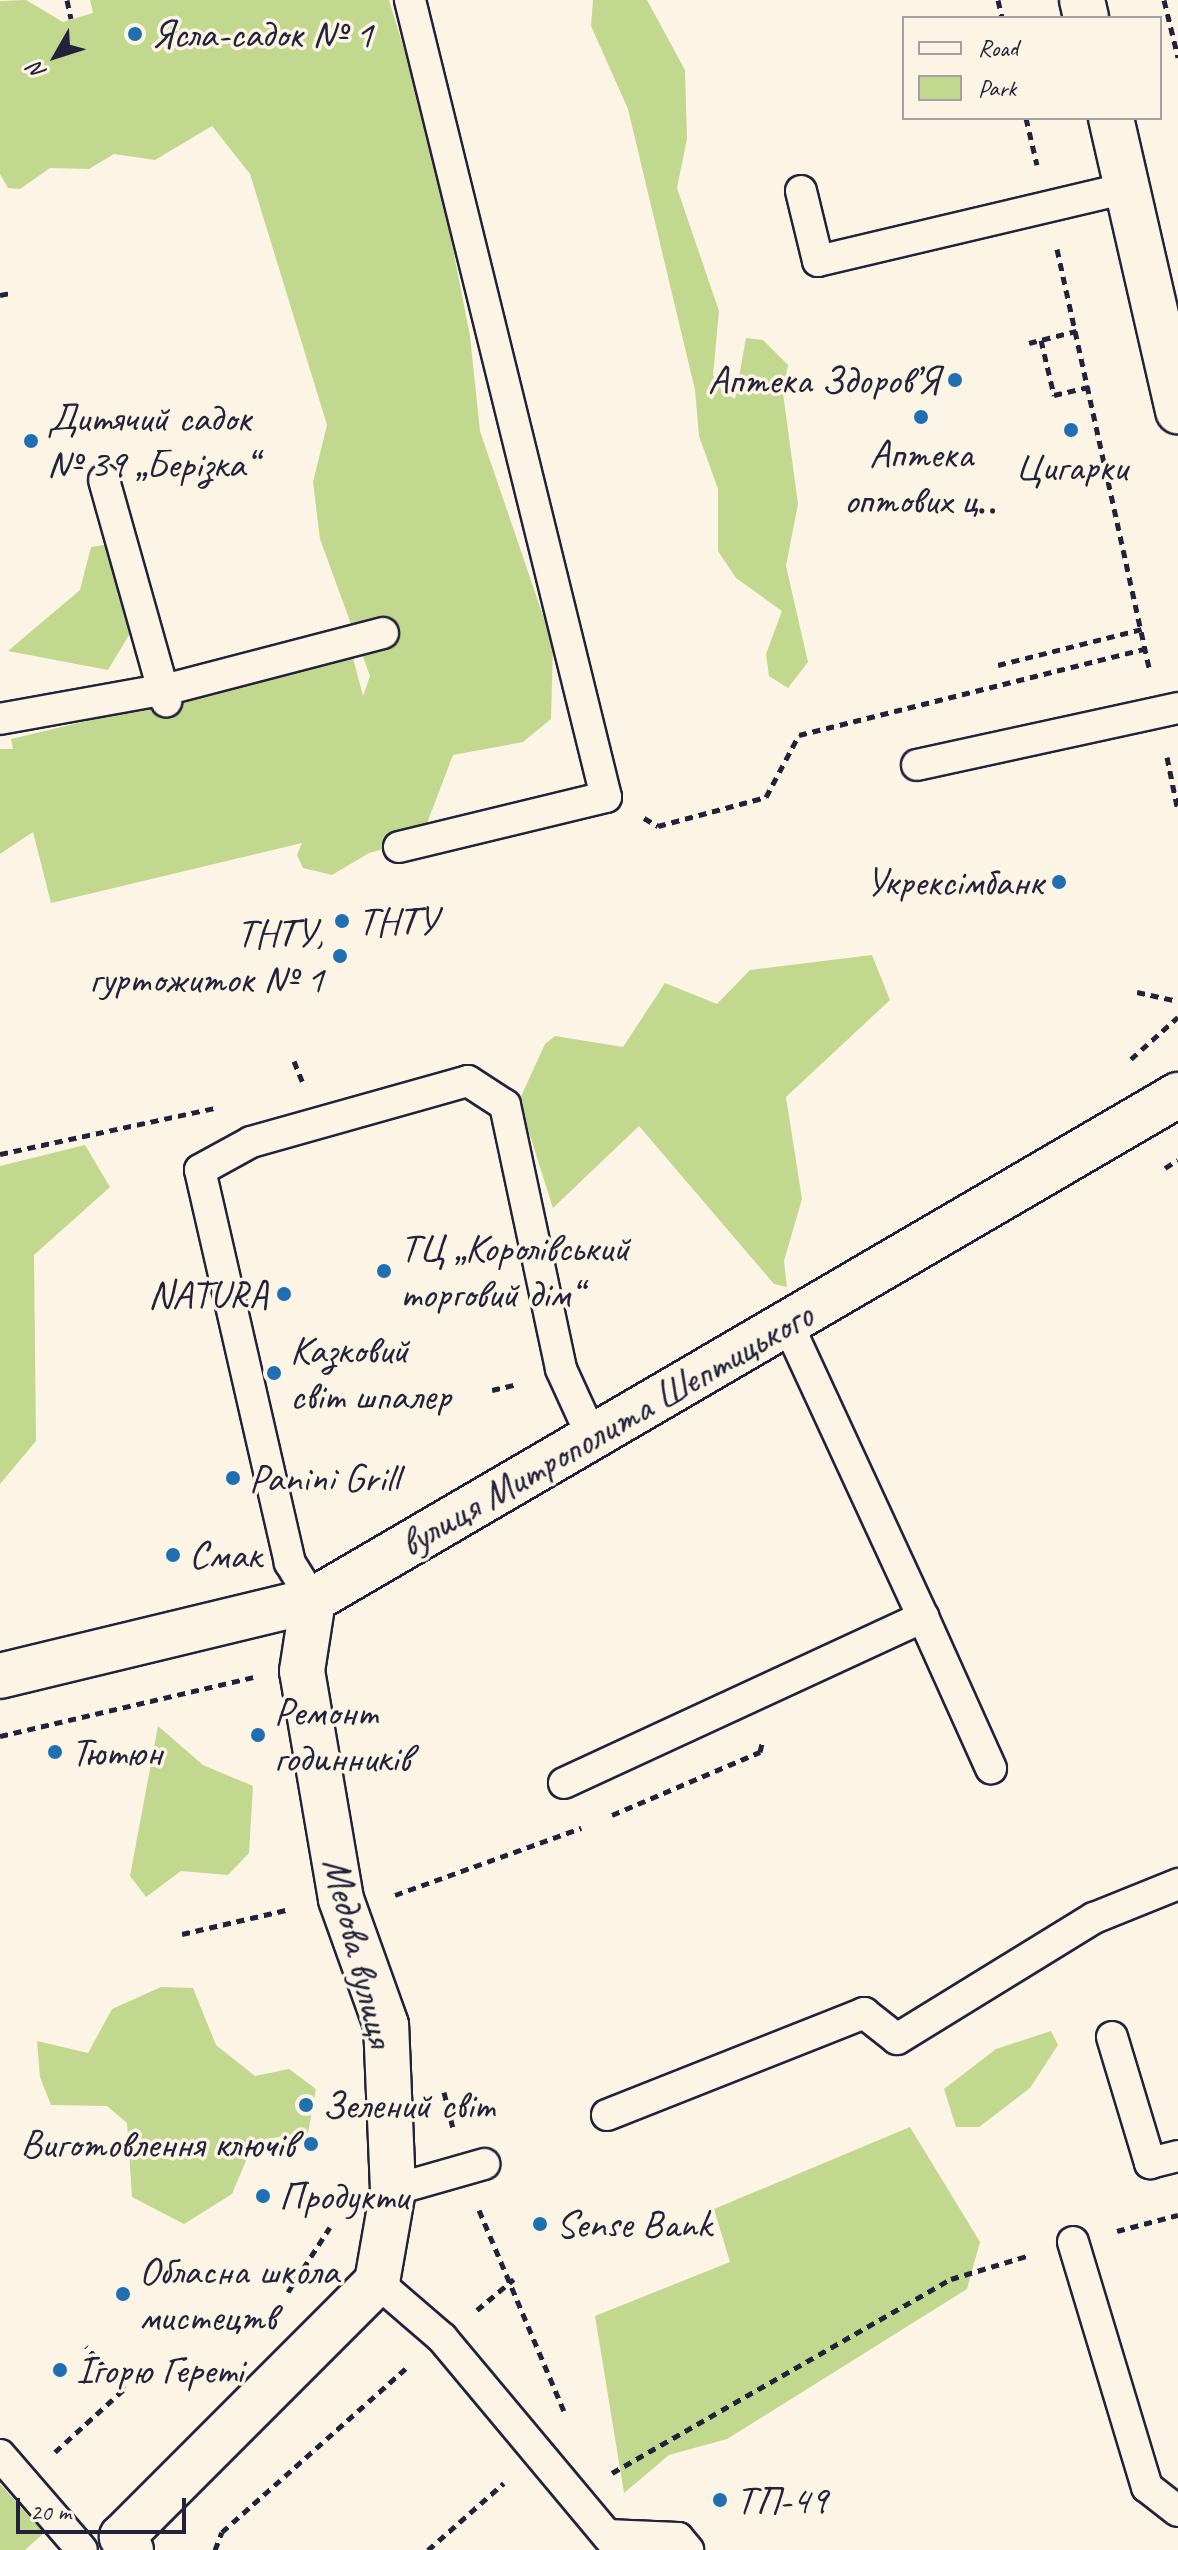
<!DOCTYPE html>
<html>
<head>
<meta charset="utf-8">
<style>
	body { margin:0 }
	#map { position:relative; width:1178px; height:2550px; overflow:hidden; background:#fcf5e5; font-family:Caveat,sans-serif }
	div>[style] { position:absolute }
	.green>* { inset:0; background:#c2d88e }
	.path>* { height:5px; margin-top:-2.5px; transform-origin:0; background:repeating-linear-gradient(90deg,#22223b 0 8px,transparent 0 14px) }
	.roads { filter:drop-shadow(2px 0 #22223b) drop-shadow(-2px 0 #22223b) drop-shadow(0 2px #22223b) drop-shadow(0 -2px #22223b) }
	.lane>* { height:30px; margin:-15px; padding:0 15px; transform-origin:15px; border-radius:15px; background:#fcf5e5 }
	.street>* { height:44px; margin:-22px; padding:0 22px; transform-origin:22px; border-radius:22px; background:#fcf5e5 }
	.secondary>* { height:44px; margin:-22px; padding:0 22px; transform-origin:22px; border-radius:22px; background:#fcf5e5 }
	.dots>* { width:22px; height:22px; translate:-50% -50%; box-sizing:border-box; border:4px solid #fcf5e5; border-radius:50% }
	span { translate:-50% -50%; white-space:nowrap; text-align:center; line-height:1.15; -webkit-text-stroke:7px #fcf5e5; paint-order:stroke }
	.poi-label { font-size:40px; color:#22223b }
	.left { translate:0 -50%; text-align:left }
	.right { translate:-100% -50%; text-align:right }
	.street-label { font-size:40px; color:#22223b }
	.legend { position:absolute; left:902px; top:16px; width:260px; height:104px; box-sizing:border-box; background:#fcf5e5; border:2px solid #a5a1a1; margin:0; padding:10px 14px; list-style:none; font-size:24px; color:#22223b }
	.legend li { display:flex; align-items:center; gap:16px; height:40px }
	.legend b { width:40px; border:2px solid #a5a1a1 }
	.north { position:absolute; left:16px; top:16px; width:80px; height:80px; -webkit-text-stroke:6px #fcf5e5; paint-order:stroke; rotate:231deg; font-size:22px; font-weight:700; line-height:32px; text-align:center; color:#22223b }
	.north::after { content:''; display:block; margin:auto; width:28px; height:36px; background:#22223b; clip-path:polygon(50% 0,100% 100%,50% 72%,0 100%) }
	.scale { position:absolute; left:16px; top:2498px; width:170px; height:36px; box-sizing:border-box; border:4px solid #22223b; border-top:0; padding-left:10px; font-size:24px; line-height:28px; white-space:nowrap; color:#22223b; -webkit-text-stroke:6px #fcf5e5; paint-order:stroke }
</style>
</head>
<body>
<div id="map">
	<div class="green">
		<i style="clip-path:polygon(26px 0,63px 22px,93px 13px,90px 0,389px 0,431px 137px,470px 336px,480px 431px,553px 645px,551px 719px,523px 742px,453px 755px,421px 839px,369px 853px,332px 875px,303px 868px,297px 855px,302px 843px,51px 903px,33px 832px,0 854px,0 749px,13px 749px,11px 739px,353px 658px,363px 696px,370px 676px,320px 539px,313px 482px,327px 425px,250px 174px,212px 126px,155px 160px,114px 154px,89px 169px,50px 168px,20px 189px,8px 188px,0 174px,0 1px)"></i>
		<i style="clip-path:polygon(593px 0,647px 0,685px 70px,687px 139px,677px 188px,719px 311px,713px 375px,722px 391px,735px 399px,746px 338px,763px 340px,788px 365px,783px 393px,798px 504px,786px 566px,808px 662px,788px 688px,769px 676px,766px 654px,782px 611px,736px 578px,718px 551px,718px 489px,699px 436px,695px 390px,628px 109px,591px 26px)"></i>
		<i style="clip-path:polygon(104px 545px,139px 582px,147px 605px,108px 670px,8px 651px,80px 590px,91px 547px)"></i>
		<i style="clip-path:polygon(872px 955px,890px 1000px,786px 1097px,802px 1199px,784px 1261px,787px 1287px,774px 1284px,639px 1126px,553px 1208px,519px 1101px,545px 1044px,555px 1036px,623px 1047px,665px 983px,717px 1004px,750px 970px)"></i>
		<i style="clip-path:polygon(85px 1145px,110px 1187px,34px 1255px,36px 1441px,0 1484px,0 1166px)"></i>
		<i style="clip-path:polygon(158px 1726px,203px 1765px,253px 1786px,249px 1853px,228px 1875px,181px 1871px,146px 1897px,130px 1876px)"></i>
		<i style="clip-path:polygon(161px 1987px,193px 1988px,216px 2045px,255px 2076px,289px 2069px,316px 2089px,308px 2133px,266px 2139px,248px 2156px,232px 2194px,184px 2224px,132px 2197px,127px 2123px,107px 2106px,51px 2105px,40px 2077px,37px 2041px,88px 2053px,112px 2009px)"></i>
		<i style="clip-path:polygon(1051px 2031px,1058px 2045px,1030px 2088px,979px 2127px,956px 2127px,944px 2089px,996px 2049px)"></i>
		<i style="clip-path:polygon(910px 2127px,980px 2242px,967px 2289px,727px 2439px,669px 2455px,624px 2493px,595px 2316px,730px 2262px,714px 2209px)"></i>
		<i style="clip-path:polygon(0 2484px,44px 2533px,25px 2550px,0 2550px)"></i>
	</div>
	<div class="path">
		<i style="left:67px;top:0;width:19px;rotate:78deg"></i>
		<i style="left:998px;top:0;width:18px;rotate:77deg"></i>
		<i style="left:1164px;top:0;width:59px;rotate:76.2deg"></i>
		<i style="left:1026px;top:118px;width:48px;rotate:76.8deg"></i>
		<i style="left:1057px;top:249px;width:430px;rotate:77.6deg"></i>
		<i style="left:0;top:295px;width:10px;rotate:-11deg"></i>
		<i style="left:1041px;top:340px;width:57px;rotate:76.7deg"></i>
		<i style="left:1054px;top:395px;width:36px;rotate:-13deg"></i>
		<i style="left:1029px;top:343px;width:49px;rotate:-14.3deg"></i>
		<i style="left:998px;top:665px;width:148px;rotate:-14deg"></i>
		<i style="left:1167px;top:757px;width:55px;rotate:78.5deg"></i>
		<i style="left:644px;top:818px;width:16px;rotate:30deg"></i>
		<i style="left:658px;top:826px;width:112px;rotate:-15deg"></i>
		<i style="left:766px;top:797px;width:70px;rotate:-62deg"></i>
		<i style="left:799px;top:735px;width:357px;rotate:-14deg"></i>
		<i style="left:1137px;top:992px;width:42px;rotate:12.4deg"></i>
		<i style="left:1131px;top:1059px;width:63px;rotate:-41.8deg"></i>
		<i style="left:294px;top:1061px;width:22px;rotate:68deg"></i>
		<i style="left:0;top:1154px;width:219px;rotate:-12.1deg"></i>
		<i style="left:1165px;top:1168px;width:15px;rotate:-32deg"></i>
		<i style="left:492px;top:1390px;width:27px;rotate:-13deg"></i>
		<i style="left:0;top:1736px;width:260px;rotate:-13.1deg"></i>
		<i style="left:612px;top:1815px;width:161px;rotate:-23.1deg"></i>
		<i style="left:760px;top:1752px;width:9px;rotate:-77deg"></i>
		<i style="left:395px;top:1895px;width:198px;rotate:-19.8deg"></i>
		<i style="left:182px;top:1934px;width:111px;rotate:-13deg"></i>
		<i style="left:444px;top:2092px;width:38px;rotate:76deg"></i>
		<i style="left:479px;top:2210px;width:218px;rotate:67.1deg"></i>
		<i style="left:1117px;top:2231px;width:63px;rotate:-14.7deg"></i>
		<i style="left:288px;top:2292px;width:77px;rotate:-57.1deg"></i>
		<i style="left:477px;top:2310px;width:48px;rotate:-40deg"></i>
		<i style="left:55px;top:2452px;width:93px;rotate:-42.4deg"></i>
		<i style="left:124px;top:2389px;width:57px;rotate:-131.5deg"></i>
		<i style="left:612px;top:2473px;width:391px;rotate:-29.8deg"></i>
		<i style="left:951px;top:2279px;width:83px;rotate:-16.9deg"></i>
		<i style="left:215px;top:2550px;width:19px;rotate:-69deg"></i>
		<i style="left:222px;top:2532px;width:248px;rotate:-41.7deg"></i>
		<i style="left:428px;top:2550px;width:101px;rotate:-41.4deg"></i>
	</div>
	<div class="roads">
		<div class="lane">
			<i style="left:801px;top:191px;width:72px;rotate:76.3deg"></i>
			<i style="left:818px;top:261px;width:318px;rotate:-13.3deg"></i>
			<i style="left:104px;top:480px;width:230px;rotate:74.3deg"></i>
			<i style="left:0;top:719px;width:175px;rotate:-10.2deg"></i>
			<i style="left:172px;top:688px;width:218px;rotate:-14.6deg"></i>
			<i style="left:917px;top:765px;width:267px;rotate:-12.3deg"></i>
			<i style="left:399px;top:847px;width:213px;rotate:-13.6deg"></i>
			<i style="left:606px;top:797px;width:821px;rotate:-103.82deg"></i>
			<i style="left:313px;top:1600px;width:44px;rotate:-121.9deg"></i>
			<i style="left:290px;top:1563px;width:403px;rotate:-102.9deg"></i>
			<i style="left:200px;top:1170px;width:58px;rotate:-28.8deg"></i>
			<i style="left:251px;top:1142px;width:225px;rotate:-15.7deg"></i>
			<i style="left:468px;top:1081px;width:44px;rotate:33deg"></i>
			<i style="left:505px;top:1105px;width:270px;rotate:78deg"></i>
			<i style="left:561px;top:1369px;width:75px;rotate:65.5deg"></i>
			<i style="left:923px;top:1617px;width:166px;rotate:65.8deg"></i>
			<i style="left:564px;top:1783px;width:396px;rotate:-24.8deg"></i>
			<i style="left:923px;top:1617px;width:324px;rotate:-114.8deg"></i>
			<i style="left:1112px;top:2037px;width:132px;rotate:73.2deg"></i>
			<i style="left:1150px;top:2163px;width:29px;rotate:-14deg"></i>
			<i style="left:607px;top:2115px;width:277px;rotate:-21.6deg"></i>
			<i style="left:864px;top:2013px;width:42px;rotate:38.2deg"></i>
			<i style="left:897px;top:2039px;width:231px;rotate:-31.6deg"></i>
			<i style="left:1094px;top:1918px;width:91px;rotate:-22deg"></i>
			<i style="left:393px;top:2190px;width:95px;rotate:-15.9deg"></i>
			<i style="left:1073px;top:2242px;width:256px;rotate:73.2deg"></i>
			<i style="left:1147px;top:2487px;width:39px;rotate:38deg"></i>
			<i style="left:377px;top:2282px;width:86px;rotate:40.7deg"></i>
			<i style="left:442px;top:2338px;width:276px;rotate:50.1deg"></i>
			<i style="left:0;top:2455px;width:125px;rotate:49.2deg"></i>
			<i style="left:607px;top:2535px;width:71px;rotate:2.4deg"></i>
			<i style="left:678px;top:2538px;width:16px;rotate:50deg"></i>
		</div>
		<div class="street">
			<i style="left:0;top:1676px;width:322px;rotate:-13.6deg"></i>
			<i style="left:313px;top:1600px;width:1002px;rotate:-30.28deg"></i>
			<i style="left:131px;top:2550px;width:16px;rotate:-125deg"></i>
			<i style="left:122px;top:2537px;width:361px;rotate:-45deg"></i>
			<i style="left:377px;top:2282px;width:93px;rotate:-80.1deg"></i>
			<i style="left:393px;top:2190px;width:165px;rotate:-92.4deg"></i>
			<i style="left:386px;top:2025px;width:134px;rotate:-109.7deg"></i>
			<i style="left:341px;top:1899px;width:231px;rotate:-99.7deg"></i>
			<i style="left:302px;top:1671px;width:72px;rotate:-81.2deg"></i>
		</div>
		<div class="secondary">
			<i style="left:1082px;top:0;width:18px;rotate:77deg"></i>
			<i style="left:1111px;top:118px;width:301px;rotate:77.1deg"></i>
		</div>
	</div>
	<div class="dots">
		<i style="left:135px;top:34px;background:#1f6fb2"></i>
		<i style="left:955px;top:380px;background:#1f6fb2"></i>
		<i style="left:921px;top:417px;background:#1f6fb2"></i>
		<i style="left:1071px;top:430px;background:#1f6fb2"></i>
		<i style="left:31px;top:441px;background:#1f6fb2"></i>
		<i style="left:1059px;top:882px;background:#1f6fb2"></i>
		<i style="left:342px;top:921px;background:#1f6fb2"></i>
		<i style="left:340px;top:956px;background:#1f6fb2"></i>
		<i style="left:384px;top:1271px;background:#1f6fb2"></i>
		<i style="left:284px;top:1294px;background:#1f6fb2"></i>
		<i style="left:274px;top:1373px;background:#1f6fb2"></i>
		<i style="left:233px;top:1478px;background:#1f6fb2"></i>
		<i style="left:173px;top:1555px;background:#1f6fb2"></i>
		<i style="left:258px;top:1735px;background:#1f6fb2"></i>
		<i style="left:55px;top:1752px;background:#1f6fb2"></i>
		<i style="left:306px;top:2105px;background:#1f6fb2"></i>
		<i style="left:311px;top:2144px;background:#1f6fb2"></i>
		<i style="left:263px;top:2196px;background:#1f6fb2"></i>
		<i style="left:540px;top:2224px;background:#1f6fb2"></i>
		<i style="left:123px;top:2294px;background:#1f6fb2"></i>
		<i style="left:60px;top:2370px;background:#1f6fb2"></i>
		<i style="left:720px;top:2500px;background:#1f6fb2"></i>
	</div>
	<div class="poi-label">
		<span class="left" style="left:151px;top:34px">Ясла-садок № 1</span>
		<span class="right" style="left:939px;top:380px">Аптека Здоров’Я</span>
		<span class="left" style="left:47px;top:441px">Дитячий садок<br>№ 39 „Берізка“</span>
		<span style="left:921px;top:477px">Аптека<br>оптових ц‥</span>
		<span style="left:1071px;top:467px">Цигарки</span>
		<span class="right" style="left:1043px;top:882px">Укрексімбанк</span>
		<span class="left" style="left:358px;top:921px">ТНТУ</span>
		<span class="right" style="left:324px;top:956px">ТНТУ,<br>гуртожиток № 1</span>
		<span class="left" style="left:400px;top:1271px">ТЦ „Королівський<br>торговий дім“</span>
		<span class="right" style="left:268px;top:1294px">NATURA</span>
		<span class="left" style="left:290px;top:1373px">Казковий<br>світ шпалер</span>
		<span class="left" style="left:249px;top:1478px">Panini Grill</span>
		<span class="left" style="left:189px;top:1555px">Смак</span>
		<span class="left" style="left:274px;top:1735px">Ремонт<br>годинників</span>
		<span class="left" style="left:71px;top:1752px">Тютюн</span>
		<span class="left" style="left:322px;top:2105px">Зелений світ</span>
		<span class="right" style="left:295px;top:2144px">Виготовлення ключів</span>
		<span class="left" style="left:279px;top:2196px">Продукти</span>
		<span class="left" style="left:556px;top:2224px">Sense Bank</span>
		<span class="left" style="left:139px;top:2294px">Обласна школа<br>мистецтв</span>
		<span class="left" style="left:76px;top:2370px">Ігорю Гереті</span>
		<span class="left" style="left:736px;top:2500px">ТП-49</span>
	</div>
	<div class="street-label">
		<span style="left:606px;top:1429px;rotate:-30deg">вулиця Митрополита Шептицького</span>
		<span style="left:359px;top:1952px;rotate:76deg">Медова вулиця</span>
	</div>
	<ul class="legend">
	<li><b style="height:10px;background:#fcf5e5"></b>Road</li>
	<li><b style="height:22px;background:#c2d88e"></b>Park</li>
	</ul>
	<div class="north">N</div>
	<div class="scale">20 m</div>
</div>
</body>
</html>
